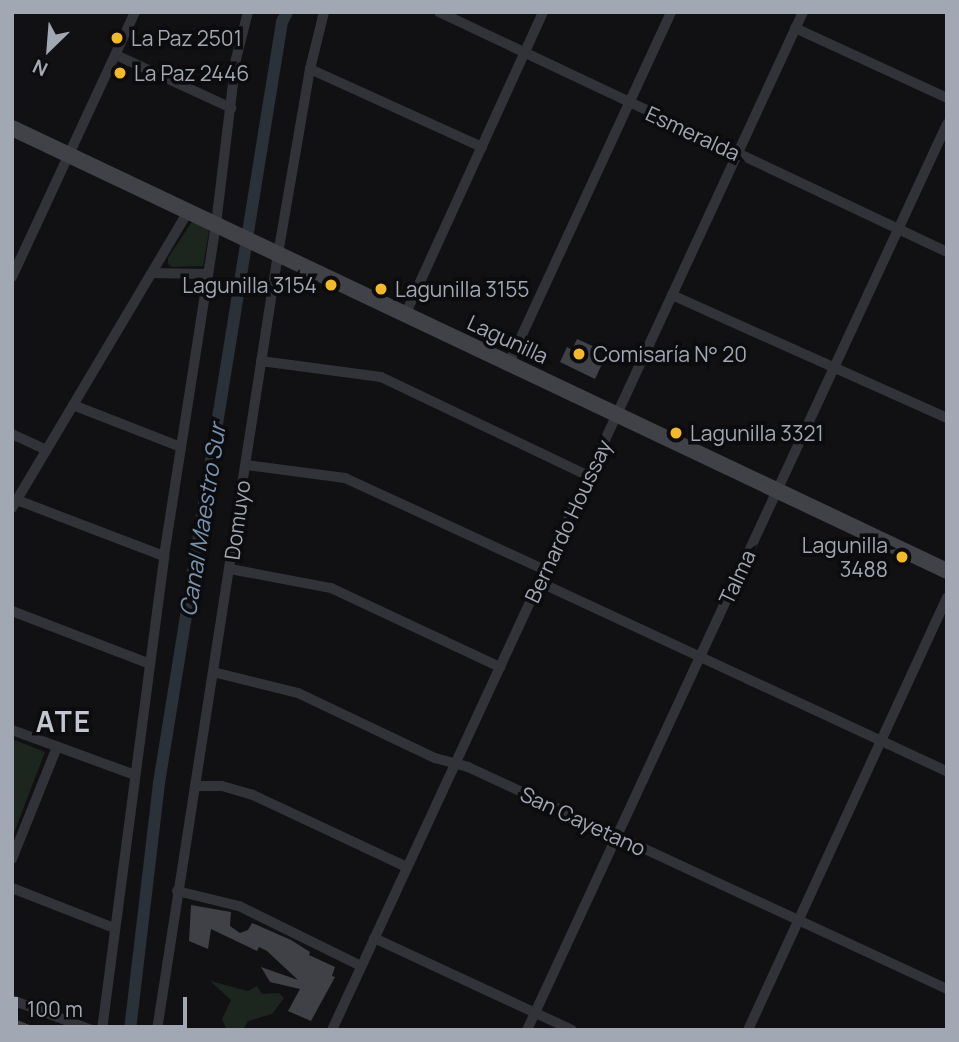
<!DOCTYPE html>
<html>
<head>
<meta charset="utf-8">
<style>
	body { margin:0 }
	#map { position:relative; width:959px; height:1042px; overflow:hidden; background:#111113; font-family:Manrope,sans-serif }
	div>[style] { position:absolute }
	.green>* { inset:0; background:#1d251f }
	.canal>* { height:12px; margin:-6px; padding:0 6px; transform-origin:6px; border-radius:6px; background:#2a3138 }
	.building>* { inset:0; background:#404146 }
	.street>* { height:10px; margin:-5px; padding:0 5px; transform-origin:5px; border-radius:5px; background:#323338 }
	.secondary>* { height:16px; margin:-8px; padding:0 8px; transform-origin:8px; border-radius:8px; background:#404248 }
	.dots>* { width:19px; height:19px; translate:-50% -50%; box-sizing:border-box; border:4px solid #0c0c0e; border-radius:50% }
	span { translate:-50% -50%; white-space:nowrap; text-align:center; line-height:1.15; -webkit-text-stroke:7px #0c0c0e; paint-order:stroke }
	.poi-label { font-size:21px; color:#a2a7b4 }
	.left { translate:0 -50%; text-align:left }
	.right { translate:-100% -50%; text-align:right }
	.street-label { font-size:21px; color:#a2a7b4 }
	.water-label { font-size:23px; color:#7893af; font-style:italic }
	.district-label { font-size:28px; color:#c3c6d0; font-weight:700; letter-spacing:2px }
	.frame { position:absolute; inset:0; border:14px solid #a2a7b4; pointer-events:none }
	.north { position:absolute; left:14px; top:14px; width:70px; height:70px; -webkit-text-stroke:5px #0c0c0e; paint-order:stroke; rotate:205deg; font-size:19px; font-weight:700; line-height:28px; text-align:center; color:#a2a7b4 }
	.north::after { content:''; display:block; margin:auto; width:24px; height:32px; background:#a2a7b4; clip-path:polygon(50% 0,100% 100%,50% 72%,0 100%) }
	.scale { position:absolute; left:14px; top:997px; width:173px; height:32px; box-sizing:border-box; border:4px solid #a2a7b4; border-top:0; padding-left:9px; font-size:21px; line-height:24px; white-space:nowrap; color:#a2a7b4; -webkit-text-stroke:5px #0c0c0e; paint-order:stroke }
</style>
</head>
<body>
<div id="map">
	<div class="green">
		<i style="clip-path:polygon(197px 222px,207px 226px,209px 231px,203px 266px,172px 267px,168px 264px,168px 258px,191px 223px)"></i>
		<i style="clip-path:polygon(12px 739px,45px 752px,12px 838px)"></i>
		<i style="clip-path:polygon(210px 981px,248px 991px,257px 986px,262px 994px,279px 993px,284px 998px,272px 1014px,248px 1021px,243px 1030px,227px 1030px,222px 1019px,231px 1000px)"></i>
	</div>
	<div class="canal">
		<i style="left:130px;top:1030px;width:249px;rotate:-83.3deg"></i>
		<i style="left:159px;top:783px;width:771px;rotate:-80.82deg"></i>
		<i style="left:282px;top:22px;width:11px;rotate:-63deg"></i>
	</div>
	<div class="building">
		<i style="clip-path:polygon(577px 339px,597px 348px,592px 359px,602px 364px,595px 379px,560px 362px,567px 347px,572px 350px)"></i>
		<i style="clip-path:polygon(191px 905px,231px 912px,230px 926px,240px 933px,248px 930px,252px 923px,291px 940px,310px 952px,309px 955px,335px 967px,332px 976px,335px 977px,311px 1021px,288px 1011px,300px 989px,270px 982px,261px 967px,298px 980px,267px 951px,259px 947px,257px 951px,211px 929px,208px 949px,189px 941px)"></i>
		<i style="clip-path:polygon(12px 1018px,40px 1029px,40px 1030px,12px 1030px)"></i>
	</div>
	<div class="street">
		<i style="left:439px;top:12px;width:562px;rotate:25.29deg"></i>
		<i style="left:795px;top:28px;width:167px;rotate:24.7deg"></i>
		<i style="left:116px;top:55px;width:127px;rotate:24.7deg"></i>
		<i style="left:310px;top:69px;width:189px;rotate:24.4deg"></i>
		<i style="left:152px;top:273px;width:56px;rotate:1deg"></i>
		<i style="left:12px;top:277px;width:292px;rotate:-65.1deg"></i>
		<i style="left:672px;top:295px;width:301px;rotate:24.1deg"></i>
		<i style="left:405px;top:315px;width:333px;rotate:-65.5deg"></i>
		<i style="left:261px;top:361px;width:121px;rotate:7.6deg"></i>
		<i style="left:381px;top:377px;width:230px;rotate:25.5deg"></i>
		<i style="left:509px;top:363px;width:387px;rotate:-65.2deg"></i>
		<i style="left:73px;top:405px;width:116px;rotate:21.3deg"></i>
		<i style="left:12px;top:434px;width:38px;rotate:25deg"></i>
		<i style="left:246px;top:465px;width:100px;rotate:7.5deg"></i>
		<i style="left:345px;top:478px;width:220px;rotate:24.7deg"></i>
		<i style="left:17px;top:500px;width:157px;rotate:20.9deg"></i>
		<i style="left:12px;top:508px;width:345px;rotate:-59.3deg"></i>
		<i style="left:230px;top:569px;width:103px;rotate:10.7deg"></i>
		<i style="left:331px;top:588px;width:187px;rotate:25.1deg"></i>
		<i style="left:539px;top:582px;width:450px;rotate:24.9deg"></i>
		<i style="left:12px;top:611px;width:148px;rotate:21deg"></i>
		<i style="left:213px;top:672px;width:88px;rotate:13.9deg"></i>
		<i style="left:298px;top:693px;width:152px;rotate:25.4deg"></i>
		<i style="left:435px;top:758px;width:34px;rotate:15deg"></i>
		<i style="left:468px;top:767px;width:528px;rotate:24.87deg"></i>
		<i style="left:12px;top:730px;width:131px;rotate:20.1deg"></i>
		<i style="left:195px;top:786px;width:27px"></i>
		<i style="left:222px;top:786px;width:32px;rotate:16deg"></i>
		<i style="left:253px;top:795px;width:170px;rotate:25.1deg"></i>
		<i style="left:12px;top:859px;width:121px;rotate:-68.1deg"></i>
		<i style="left:12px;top:888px;width:110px;rotate:21.4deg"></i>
		<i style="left:177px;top:891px;width:64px;rotate:13.6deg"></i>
		<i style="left:239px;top:906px;width:136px;rotate:26.2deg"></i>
		<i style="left:374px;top:938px;width:218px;rotate:24.9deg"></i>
		<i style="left:12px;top:1000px;width:85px;rotate:20.6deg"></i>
		<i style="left:102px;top:1030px;width:478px;rotate:-82.5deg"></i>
		<i style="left:164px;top:556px;width:336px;rotate:-81.1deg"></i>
		<i style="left:216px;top:224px;width:166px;rotate:-83.1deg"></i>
		<i style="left:236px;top:59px;width:49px;rotate:-75.7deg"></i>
		<i style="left:157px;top:1030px;width:785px;rotate:-81.14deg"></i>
		<i style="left:278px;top:254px;width:188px;rotate:-80.2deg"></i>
		<i style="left:310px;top:69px;width:59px;rotate:-76.2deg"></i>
		<i style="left:332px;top:1030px;width:1122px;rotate:-65.17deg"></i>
		<i style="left:527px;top:1030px;width:999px;rotate:-65.13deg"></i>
		<i style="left:748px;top:1030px;width:476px;rotate:-65.3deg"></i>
	</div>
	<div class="secondary">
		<i style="left:12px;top:128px;width:1035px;rotate:25.35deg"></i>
	</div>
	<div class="dots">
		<i style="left:117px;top:38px;background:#f2ba2a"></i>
		<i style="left:120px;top:73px;background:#f2ba2a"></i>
		<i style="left:331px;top:285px;background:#f2ba2a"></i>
		<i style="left:381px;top:289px;background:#f2ba2a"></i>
		<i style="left:579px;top:354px;background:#f2ba2a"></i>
		<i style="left:676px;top:433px;background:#f2ba2a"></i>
		<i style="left:902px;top:557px;background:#f2ba2a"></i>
	</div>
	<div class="poi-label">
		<span class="left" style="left:131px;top:38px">La Paz 2501</span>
		<span class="left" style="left:134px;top:73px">La Paz 2446</span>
		<span class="right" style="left:317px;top:285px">Lagunilla 3154</span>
		<span class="left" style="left:395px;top:289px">Lagunilla 3155</span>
		<span class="left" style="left:593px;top:354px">Comisaría N° 20</span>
		<span class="left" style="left:690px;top:433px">Lagunilla 3321</span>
		<span class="right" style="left:888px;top:557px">Lagunilla<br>3488</span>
	</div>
	<div class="street-label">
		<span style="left:693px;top:133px;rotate:25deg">Esmeralda</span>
		<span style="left:508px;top:339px;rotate:25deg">Lagunilla</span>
		<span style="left:237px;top:520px;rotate:-82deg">Domuyo</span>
		<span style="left:568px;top:521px;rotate:-65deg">Bernardo Houssay</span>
		<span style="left:737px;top:577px;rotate:-65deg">Talma</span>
		<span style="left:583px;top:821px;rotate:25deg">San Cayetano</span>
	</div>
	<div class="water-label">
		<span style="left:202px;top:520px;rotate:-81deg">Canal Maestro Sur</span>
	</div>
	<div class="district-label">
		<span style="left:64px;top:721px">ATE</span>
	</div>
	<div class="frame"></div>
	<div class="north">N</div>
	<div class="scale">100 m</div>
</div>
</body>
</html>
